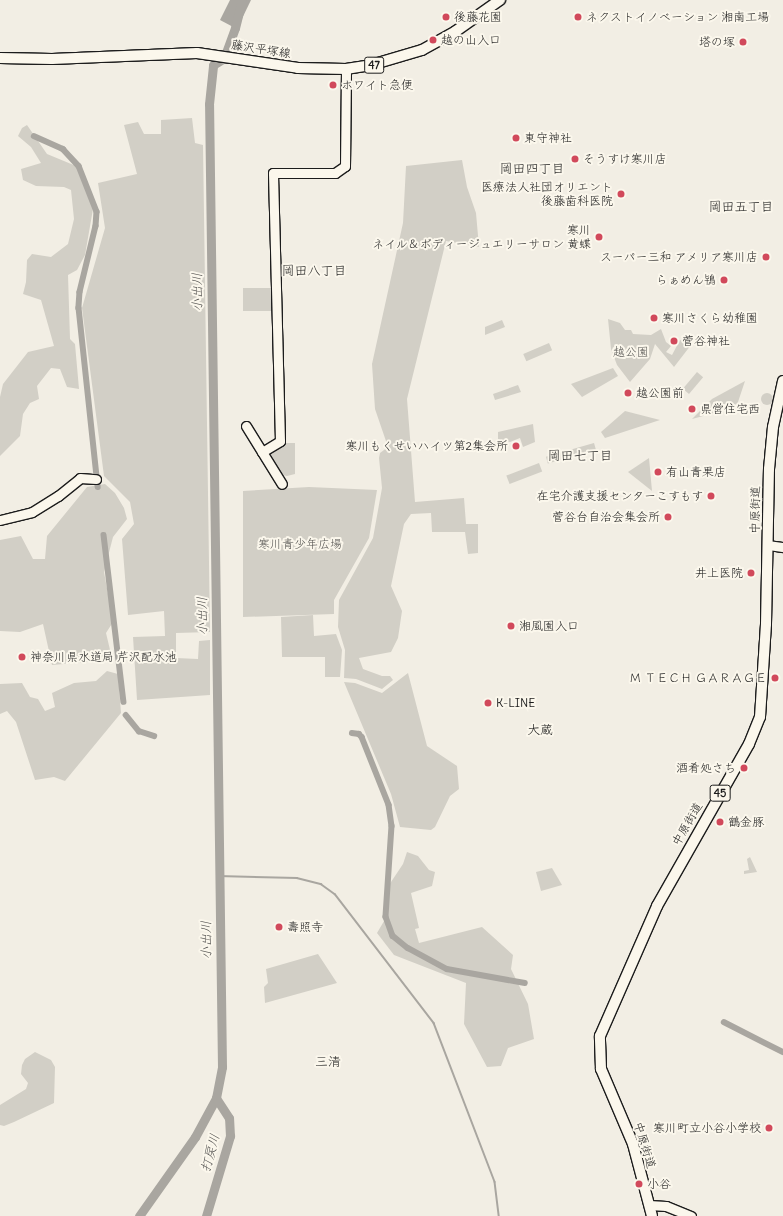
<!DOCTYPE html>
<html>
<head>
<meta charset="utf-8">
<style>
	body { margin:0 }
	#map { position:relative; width:783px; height:1216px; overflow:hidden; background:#f2eee4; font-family:Delius,"Klee One",sans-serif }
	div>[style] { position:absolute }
	.green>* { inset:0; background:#d2cfc6; transform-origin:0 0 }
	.round { border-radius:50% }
	.water>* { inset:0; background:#a9a6a0 }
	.stream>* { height:1.5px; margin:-0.75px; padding:0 0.75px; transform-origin:0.75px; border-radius:0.75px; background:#a9a6a0 }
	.canal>* { height:5.5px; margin:-2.75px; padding:0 2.75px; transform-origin:2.75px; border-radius:2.75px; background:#a9a6a0 }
	.river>* { height:9px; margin:-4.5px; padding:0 4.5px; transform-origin:4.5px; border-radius:4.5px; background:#a9a6a0 }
	.roads { filter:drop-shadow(1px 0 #1c1c1c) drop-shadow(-1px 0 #1c1c1c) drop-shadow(0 1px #1c1c1c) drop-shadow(0 -1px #1c1c1c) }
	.secondary>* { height:9px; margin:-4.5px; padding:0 4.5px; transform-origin:4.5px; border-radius:4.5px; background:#fbf7ec }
	.primary>* { height:10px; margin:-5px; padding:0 5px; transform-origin:5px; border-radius:5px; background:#fbf7ec }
	.dots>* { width:11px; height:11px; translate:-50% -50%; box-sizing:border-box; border:2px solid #fbf7ec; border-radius:50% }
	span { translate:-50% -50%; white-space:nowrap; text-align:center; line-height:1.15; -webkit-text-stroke:4px #fbf7ec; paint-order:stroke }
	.shield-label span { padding:1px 3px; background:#fbf7ec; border:1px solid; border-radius:3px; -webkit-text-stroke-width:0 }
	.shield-label { font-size:11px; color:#1c1c1c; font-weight:700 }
	.poi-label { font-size:12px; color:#1c1c1c }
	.left { translate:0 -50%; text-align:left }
	.right { translate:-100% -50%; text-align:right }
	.street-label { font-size:12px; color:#1c1c1c }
	.park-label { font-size:12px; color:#53524f }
	.neighbourhood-label { font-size:13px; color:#1c1c1c }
	.water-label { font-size:13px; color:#545351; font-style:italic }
</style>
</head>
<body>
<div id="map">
	<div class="green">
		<i style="clip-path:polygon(192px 118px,195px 143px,203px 145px,210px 632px,176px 633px,176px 658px,198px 659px,199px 641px,210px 640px,210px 695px,137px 700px,133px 637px,165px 636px,164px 611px,128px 615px,122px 539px,134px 524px,130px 502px,104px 476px,82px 308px,105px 228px,98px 183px,137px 174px,124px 125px,138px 122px,144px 134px,161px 134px,161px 120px)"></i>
		<i style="clip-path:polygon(27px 125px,47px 154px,76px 166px,93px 209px,85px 255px,77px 270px,68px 275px,70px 339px,75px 344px,79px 389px,67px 387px,60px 369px,51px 368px,37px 386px,39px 399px,30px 403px,23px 414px,20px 436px,0 456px,0 397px,3px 384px,28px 352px,54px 346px,41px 300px,23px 294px,26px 282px,27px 260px,32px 254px,51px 257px,68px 244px,74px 219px,71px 190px,64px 187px,36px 186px,23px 180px,21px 169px,41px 163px,31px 147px,18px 136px,22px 128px)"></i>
		<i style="clip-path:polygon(462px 160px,467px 187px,476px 213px,479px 247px,446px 241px,407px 399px,415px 502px,464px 498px,466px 524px,478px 524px,478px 553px,468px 554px,465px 532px,432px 532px,431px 513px,411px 514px,404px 524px,391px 586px,402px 611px,398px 638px,391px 652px,359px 658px,363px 669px,382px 676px,390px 676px,393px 680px,382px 689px,356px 679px,344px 678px,345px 650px,338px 627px,339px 600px,373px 538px,382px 488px,379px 458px,380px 453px,388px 447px,375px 409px,372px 364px,403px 223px,406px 166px)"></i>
		<i style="left:274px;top:288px;width:23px;height:31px;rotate:90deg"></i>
		<i style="clip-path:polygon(608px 319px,620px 323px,625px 330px,631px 330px,633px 334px,651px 335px,661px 329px,666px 342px,671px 346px,666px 352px,672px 355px,680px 340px,691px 345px,674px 367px,655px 344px,650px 359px,630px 382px,617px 365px,611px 349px)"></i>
		<i style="clip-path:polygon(502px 320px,505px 327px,485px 335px,485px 327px)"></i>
		<i style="left:549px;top:343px;width:8px;height:28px;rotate:67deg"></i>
		<i style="clip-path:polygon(613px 368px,618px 376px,582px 397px,571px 384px)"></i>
		<i style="left:697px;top:372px;width:8px;height:22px;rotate:40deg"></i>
		<i style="clip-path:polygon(745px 381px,738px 402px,733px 408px,692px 419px,712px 399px)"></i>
		<i style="clip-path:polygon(518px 385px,521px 392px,495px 400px,493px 394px)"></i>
		<i class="round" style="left:761px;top:393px;width:12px;height:12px"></i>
		<i style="clip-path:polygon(625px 411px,660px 420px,605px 438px,601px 432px)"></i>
		<i style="clip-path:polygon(533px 424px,535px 442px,523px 447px,520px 438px,510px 442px,498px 439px,498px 432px)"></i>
		<i style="clip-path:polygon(283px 443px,295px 443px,295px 474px,287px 476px,282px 475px,271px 455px,271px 450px)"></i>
		<i style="left:594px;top:443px;width:7px;height:50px;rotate:74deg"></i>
		<i style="clip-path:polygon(649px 458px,652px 491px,628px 472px)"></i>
		<i style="left:539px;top:463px;width:9px;height:35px;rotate:69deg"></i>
		<i style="clip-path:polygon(105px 484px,115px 493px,124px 508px,127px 519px,113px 537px,104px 572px,113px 622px,106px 633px,111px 654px,87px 662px,52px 665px,43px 624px,20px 632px,0 631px,0 540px,21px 536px,33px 559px,45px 559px,47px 536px,87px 487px)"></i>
		<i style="clip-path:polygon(309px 487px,377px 490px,369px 538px,334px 600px,334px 614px,243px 617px,243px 491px)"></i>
		<i style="clip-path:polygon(313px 615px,314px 636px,336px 634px,342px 650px,340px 677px,325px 677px,325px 657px,282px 657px,281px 617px)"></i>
		<i style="clip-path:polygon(107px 671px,118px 674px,121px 713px,65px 781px,54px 777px,35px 780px,16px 722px,7px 711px,0 714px,0 684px,22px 683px,30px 697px,38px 699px,45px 711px,55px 707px,52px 693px,74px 683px,96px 681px)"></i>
		<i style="clip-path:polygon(408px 673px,427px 746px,457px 766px,459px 789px,450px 796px,435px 827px,431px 830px,400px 827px,391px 794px,344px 682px,355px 683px,382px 693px)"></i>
		<i style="clip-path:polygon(407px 852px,418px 856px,429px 870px,435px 872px,432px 886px,411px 893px,419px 928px,415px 929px,419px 943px,482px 927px,513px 955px,511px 969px,528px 1004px,534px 1039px,508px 1048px,501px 1066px,487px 1067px,464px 1024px,466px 983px,394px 955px,377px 933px,387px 916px,389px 885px,403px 864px)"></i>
		<i style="clip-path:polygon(750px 857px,757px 872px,744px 874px,744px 871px,749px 870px,747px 859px)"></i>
		<i style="clip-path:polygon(552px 868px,562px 885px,541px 891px,536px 872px)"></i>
		<i style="clip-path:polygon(318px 954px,337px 983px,265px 1003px,264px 987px,268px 983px,266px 969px)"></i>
		<i style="clip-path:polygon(35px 1052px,51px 1060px,55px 1067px,54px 1103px,14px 1122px,4px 1126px,0 1125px,0 1105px,26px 1089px,28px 1083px,21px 1074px,22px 1065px,25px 1059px)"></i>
	</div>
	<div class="water">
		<i style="clip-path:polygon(230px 0,251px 0,237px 29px,220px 20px)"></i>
	</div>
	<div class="stream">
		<i style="left:218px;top:876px;width:79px;rotate:1.5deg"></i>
		<i style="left:297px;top:878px;width:25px;rotate:14deg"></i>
		<i style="left:321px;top:884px;width:17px;rotate:36deg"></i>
		<i style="left:335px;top:894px;width:163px;rotate:52.5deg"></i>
		<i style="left:434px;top:1023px;width:170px;rotate:69deg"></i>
		<i style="left:495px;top:1182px;width:34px;rotate:83deg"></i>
	</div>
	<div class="canal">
		<i style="left:34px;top:136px;width:32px;rotate:24deg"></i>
		<i style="left:63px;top:149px;width:23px;rotate:47deg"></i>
		<i style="left:79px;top:166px;width:49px;rotate:68.6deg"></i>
		<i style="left:97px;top:212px;width:14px;rotate:94deg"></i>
		<i style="left:96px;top:226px;width:68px;rotate:103.6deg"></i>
		<i style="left:80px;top:292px;width:16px;rotate:94deg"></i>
		<i style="left:79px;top:308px;width:180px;rotate:83.9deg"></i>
		<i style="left:104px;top:535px;width:168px;rotate:83.2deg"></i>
		<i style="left:126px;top:715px;width:21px;rotate:51deg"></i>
		<i style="left:139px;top:731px;width:16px;rotate:18deg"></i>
		<i style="left:352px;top:733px;width:7px;rotate:8deg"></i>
		<i style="left:359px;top:734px;width:4px;rotate:45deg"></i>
		<i style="left:362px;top:737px;width:73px;rotate:68.3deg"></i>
		<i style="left:389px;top:805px;width:21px;rotate:82deg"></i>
		<i style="left:392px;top:826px;width:91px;rotate:93.8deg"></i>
		<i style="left:386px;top:917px;width:20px;rotate:70deg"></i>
		<i style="left:393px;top:936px;width:19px;rotate:39deg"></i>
		<i style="left:408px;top:948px;width:44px;rotate:28.3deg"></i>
		<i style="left:447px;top:969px;width:79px;rotate:10.2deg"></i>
		<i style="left:724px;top:1022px;width:66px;rotate:27deg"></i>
	</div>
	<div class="river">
		<i style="left:139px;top:1216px;width:97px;rotate:-54.7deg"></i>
		<i style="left:195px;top:1137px;width:44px;rotate:-61.7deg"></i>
		<i style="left:216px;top:1098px;width:32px;rotate:-79deg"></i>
		<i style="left:222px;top:1067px;width:963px;rotate:-90.77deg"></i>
		<i style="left:209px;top:104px;width:39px;rotate:-84deg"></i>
		<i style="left:213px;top:65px;width:13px;rotate:-32deg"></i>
		<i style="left:224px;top:58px;width:32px;rotate:-70deg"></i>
		<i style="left:235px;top:28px;width:29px;rotate:-76deg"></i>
		<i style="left:206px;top:1216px;width:84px;rotate:-73.3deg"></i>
		<i style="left:230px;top:1136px;width:18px;rotate:-93deg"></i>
		<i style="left:229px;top:1118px;width:24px;rotate:-123deg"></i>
	</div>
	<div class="roads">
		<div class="secondary">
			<i style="left:246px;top:426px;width:68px;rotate:58.2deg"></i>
			<i style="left:262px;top:452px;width:21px;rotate:-31deg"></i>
			<i style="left:280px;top:441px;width:268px;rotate:-91.5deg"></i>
			<i style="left:273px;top:173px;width:62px"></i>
			<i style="left:335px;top:173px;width:12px;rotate:-35deg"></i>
			<i style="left:345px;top:166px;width:97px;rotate:-89.4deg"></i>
			<i style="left:0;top:520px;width:33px;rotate:-14deg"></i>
			<i style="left:32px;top:512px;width:31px;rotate:-32deg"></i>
			<i style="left:58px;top:496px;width:28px;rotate:-39deg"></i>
			<i style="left:80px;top:478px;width:16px;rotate:4deg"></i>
			<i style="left:768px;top:545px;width:15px;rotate:8deg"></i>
			<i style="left:649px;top:1205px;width:17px;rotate:3deg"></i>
			<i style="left:666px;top:1206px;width:27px;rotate:22deg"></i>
		</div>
		<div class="primary">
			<i style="left:0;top:58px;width:52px;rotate:1.1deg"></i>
			<i style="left:52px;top:59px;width:145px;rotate:-2.4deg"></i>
			<i style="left:197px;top:53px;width:102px;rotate:8.4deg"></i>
			<i style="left:298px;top:68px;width:48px;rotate:1.2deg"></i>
			<i style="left:346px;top:69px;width:25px;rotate:-9deg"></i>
			<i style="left:371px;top:65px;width:53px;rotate:-16.4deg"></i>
			<i style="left:422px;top:50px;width:39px;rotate:-29deg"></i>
			<i style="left:456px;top:31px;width:54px;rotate:-35.2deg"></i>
			<i style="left:652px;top:1216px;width:74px;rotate:-104.8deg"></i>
			<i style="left:633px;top:1144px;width:82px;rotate:-113.1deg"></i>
			<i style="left:601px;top:1069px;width:33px;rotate:-92deg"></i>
			<i style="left:600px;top:1036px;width:142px;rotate:-66.3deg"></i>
			<i style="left:657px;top:906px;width:186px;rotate:-60.4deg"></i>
			<i style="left:749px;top:744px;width:29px;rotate:-68deg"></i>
			<i style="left:760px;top:717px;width:93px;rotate:-86.3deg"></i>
			<i style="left:766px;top:624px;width:155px;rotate:-88.9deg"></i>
			<i style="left:769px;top:469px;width:42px;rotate:-84.6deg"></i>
			<i style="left:773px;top:427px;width:47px;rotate:-77.7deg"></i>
		</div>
	</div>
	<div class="dots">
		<i style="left:446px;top:17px;background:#d1495b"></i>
		<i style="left:578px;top:17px;background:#d1495b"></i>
		<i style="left:433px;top:40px;background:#d1495b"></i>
		<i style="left:743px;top:42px;background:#d1495b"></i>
		<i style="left:333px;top:85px;background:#d1495b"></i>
		<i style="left:516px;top:138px;background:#d1495b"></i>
		<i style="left:575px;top:159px;background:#d1495b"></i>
		<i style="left:621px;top:194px;background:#d1495b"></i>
		<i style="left:599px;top:237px;background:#d1495b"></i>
		<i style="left:766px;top:257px;background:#d1495b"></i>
		<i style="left:724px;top:280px;background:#d1495b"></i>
		<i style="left:654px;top:318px;background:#d1495b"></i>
		<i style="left:674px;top:341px;background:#d1495b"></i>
		<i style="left:628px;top:393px;background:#d1495b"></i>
		<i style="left:692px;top:409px;background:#d1495b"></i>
		<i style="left:516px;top:446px;background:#d1495b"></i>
		<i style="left:658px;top:472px;background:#d1495b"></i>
		<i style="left:711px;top:496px;background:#d1495b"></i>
		<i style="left:668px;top:517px;background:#d1495b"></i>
		<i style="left:751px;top:573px;background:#d1495b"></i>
		<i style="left:511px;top:626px;background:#d1495b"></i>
		<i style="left:22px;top:657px;background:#d1495b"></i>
		<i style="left:775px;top:678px;background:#d1495b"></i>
		<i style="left:488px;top:703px;background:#d1495b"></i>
		<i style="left:744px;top:768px;background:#d1495b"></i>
		<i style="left:720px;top:822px;background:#d1495b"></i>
		<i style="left:279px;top:927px;background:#d1495b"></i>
		<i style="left:769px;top:1128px;background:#d1495b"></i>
		<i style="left:639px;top:1184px;background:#d1495b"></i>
	</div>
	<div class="shield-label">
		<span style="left:374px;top:65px">47</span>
		<span style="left:720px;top:793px">45</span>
	</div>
	<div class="poi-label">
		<span class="left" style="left:454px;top:17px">後藤花園</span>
		<span class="left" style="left:586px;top:17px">ネクストイノベーション 湘南工場</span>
		<span class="left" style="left:441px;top:40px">越の山入口</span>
		<span class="right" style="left:735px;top:42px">塔の塚</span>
		<span class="left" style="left:341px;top:85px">ホワイト急便</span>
		<span class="left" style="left:524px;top:138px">東守神社</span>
		<span class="left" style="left:583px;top:159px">そうすけ寒川店</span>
		<span class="right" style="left:613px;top:194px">医療法人社団オリエント<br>後藤歯科医院</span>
		<span class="right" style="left:591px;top:237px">寒川<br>ネイル＆ボディージュエリーサロン 黄蝶</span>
		<span class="right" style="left:758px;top:257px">スーパー三和 アメリア寒川店</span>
		<span class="right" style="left:716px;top:280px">らぁめん鴇</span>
		<span class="left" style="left:662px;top:318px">寒川さくら幼稚園</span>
		<span class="left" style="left:682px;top:341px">菅谷神社</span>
		<span class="left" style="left:636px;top:393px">越公園前</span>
		<span class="left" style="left:700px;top:409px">県営住宅西</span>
		<span class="right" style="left:508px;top:446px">寒川もくせいハイツ第2集会所</span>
		<span class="left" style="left:666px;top:472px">有山青果店</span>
		<span class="right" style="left:703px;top:496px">在宅介護支援センターこすもす</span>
		<span class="right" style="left:660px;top:517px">菅谷台自治会集会所</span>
		<span class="right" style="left:743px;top:573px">井上医院</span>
		<span class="left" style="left:519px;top:626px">湘風園入口</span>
		<span class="left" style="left:30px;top:657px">神奈川県水道局 芹沢配水池</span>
		<span class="right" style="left:767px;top:678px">Ｍ ＴＥＣＨ ＧＡＲＡＧＥ</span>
		<span class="left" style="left:496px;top:703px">K-LINE</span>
		<span class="right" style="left:736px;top:768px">酒肴処さち</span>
		<span class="left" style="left:728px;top:822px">鶴金豚</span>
		<span class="left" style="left:287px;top:927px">壽照寺</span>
		<span class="right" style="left:761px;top:1128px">寒川町立小谷小学校</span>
		<span class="left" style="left:647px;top:1184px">小谷</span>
	</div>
	<div class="street-label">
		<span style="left:261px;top:49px;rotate:9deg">藤沢平塚線</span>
		<span style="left:755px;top:510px;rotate:-89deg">中原街道</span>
		<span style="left:687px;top:824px;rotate:-60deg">中原街道</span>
		<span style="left:645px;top:1145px;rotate:73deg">中原街道</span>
	</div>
	<div class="park-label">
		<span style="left:631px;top:352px">越公園</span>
		<span style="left:300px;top:544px">寒川青少年広場</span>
	</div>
	<div class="neighbourhood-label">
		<span style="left:532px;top:169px">岡田四丁目</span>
		<span style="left:741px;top:207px">岡田五丁目</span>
		<span style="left:314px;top:271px">岡田八丁目</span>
		<span style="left:580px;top:456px">岡田七丁目</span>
		<span style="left:540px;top:730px">大蔵</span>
		<span style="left:328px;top:1062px">三清</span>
	</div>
	<div class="water-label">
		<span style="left:198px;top:292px;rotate:-91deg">小出川</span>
		<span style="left:203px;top:616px;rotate:-91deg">小出川</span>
		<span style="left:207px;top:940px;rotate:-91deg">小出川</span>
		<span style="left:211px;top:1153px;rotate:-75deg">打戻川</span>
	</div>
</div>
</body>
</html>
